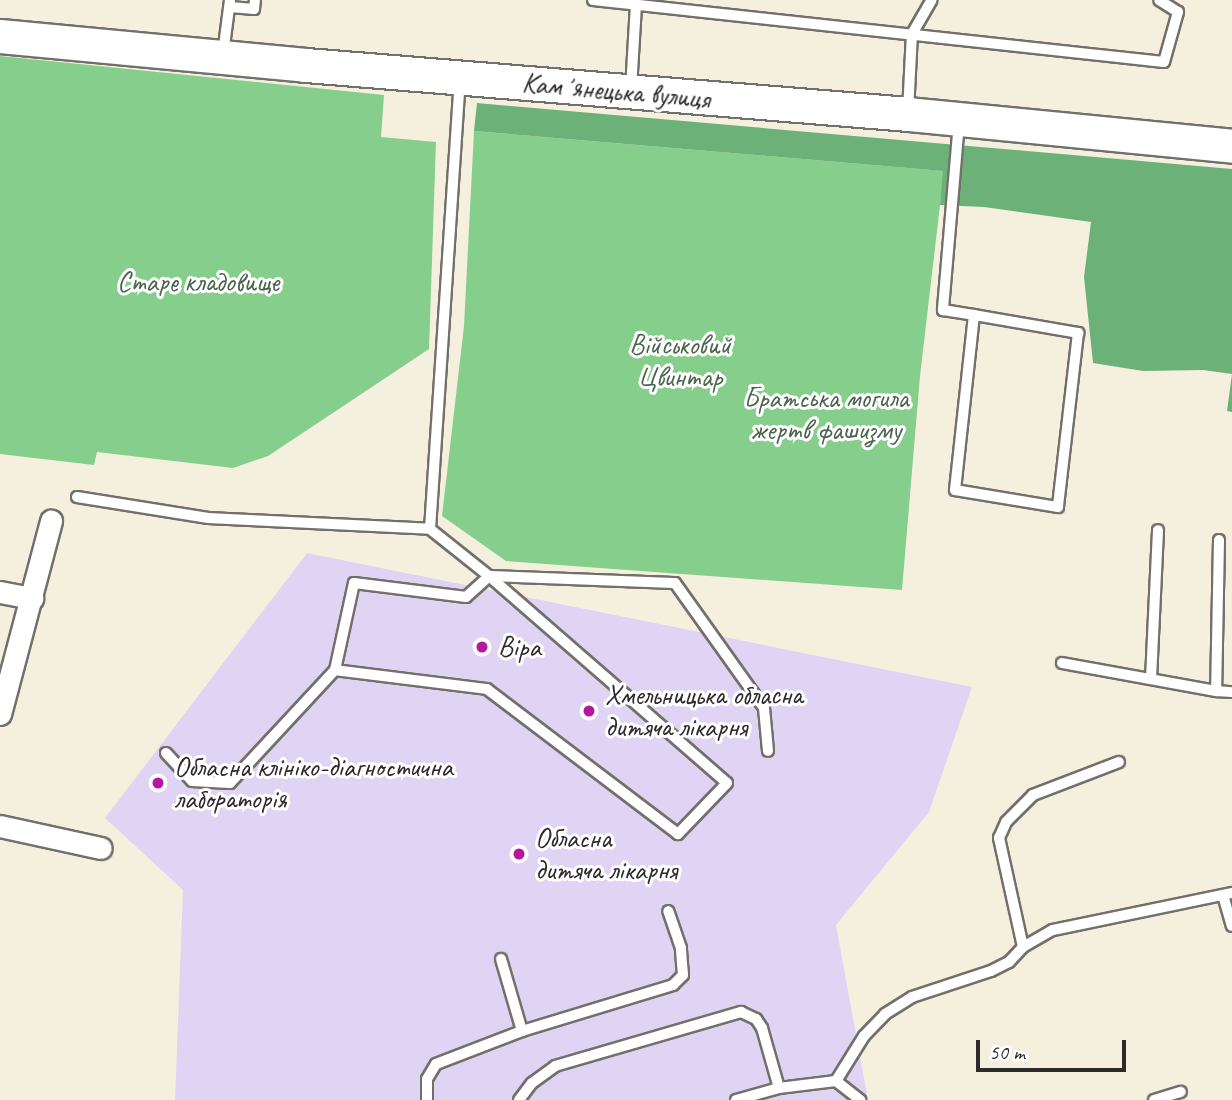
<!DOCTYPE html>
<html>
<head>
<meta charset="utf-8">
<style>
	body { margin:0 }
	#map { position:relative; width:1232px; height:1100px; overflow:hidden; background:#f5f0de; font-family:Caveat,sans-serif }
	div>[style] { position:absolute }
	.built>* { inset:0; background:#e0d4f4 }
	.green>* { inset:0; background:#85ce8b }
	.forest>* { inset:0; background:#6cb177 }
	.roads { filter:drop-shadow(2px 0 #72706a) drop-shadow(-2px 0 #72706a) drop-shadow(0 2px #72706a) drop-shadow(0 -2px #72706a) }
	.lane>* { height:10px; margin:-5px; padding:0 5px; transform-origin:5px; border-radius:5px; background:#fff }
	.street>* { height:21px; margin:-10.5px; padding:0 10.5px; transform-origin:10.5px; border-radius:10.5px; background:#fff }
	.primary>* { height:33px; margin:-16.5px; padding:0 16.5px; transform-origin:16.5px; border-radius:16.5px; background:#fff }
	.dots>* { width:19px; height:19px; translate:-50% -50%; box-sizing:border-box; border:4px solid #fff; border-radius:50% }
	span { translate:-50% -50%; white-space:nowrap; text-align:center; line-height:1.15; -webkit-text-stroke:6px #fff; paint-order:stroke }
	.street-label { font-size:28px; color:#2b2b2b }
	.park-label { font-size:28px; color:#4a644d }
	.poi-label { font-size:28px; color:#2b2b2b }
	.left { translate:0 -50%; text-align:left }
	.scale { position:absolute; left:976px; top:1040px; width:150px; height:32px; box-sizing:border-box; border:4px solid #2b2b2b; border-top:0; padding-left:9px; font-size:21px; line-height:24px; white-space:nowrap; color:#2b2b2b; -webkit-text-stroke:5px #fff; paint-order:stroke }
</style>
</head>
<body>
<div id="map">
	<div class="built">
		<i style="clip-path:polygon(307px 553px,972px 687px,929px 812px,836px 925px,868px 1100px,175px 1100px,183px 890px,105px 818px)"></i>
	</div>
	<div class="green">
		<i style="clip-path:polygon(0 56px,384px 95px,381px 137px,436px 142px,429px 349px,268px 456px,233px 468px,97px 452px,94px 465px,0 454px)"></i>
		<i style="clip-path:polygon(474px 131px,944px 171px,920px 376px,902px 590px,506px 561px,442px 516px,464px 326px)"></i>
	</div>
	<div class="forest">
		<i style="clip-path:polygon(477px 103px,1232px 169px,1232px 412px,1227px 411px,1232px 374px,1203px 370px,1143px 371px,1093px 363px,1084px 277px,1091px 222px,984px 207px,940px 205px,943px 171px,474px 131px)"></i>
	</div>
	<div class="roads">
		<div class="lane">
			<i style="left:593px;top:0;width:574px;rotate:6.2deg"></i>
			<i style="left:1164px;top:62px;width:52px;rotate:-74.4deg"></i>
			<i style="left:1178px;top:12px;width:22px;rotate:-148deg"></i>
			<i style="left:230px;top:7px;width:24px;rotate:5deg"></i>
			<i style="left:254px;top:9px;width:9px;rotate:-84deg"></i>
			<i style="left:223px;top:54px;width:54px;rotate:-82.6deg"></i>
			<i style="left:631px;top:89px;width:85px;rotate:-86.6deg"></i>
			<i style="left:908px;top:112px;width:78px;rotate:-87.1deg"></i>
			<i style="left:912px;top:34px;width:39px;rotate:-60deg"></i>
			<i style="left:959px;top:122px;width:189px;rotate:94.9deg"></i>
			<i style="left:943px;top:310px;width:31px;rotate:9deg"></i>
			<i style="left:974px;top:315px;width:106px;rotate:9.8deg"></i>
			<i style="left:1078px;top:333px;width:175px;rotate:96.6deg"></i>
			<i style="left:1058px;top:507px;width:104px;rotate:-170.6deg"></i>
			<i style="left:955px;top:490px;width:176px;rotate:-83.8deg"></i>
			<i style="left:77px;top:497px;width:133px;rotate:9.1deg"></i>
			<i style="left:208px;top:518px;width:222px;rotate:2.8deg"></i>
			<i style="left:430px;top:529px;width:450px;rotate:-86.2deg"></i>
			<i style="left:430px;top:529px;width:75px;rotate:38.5deg"></i>
			<i style="left:489px;top:576px;width:315px;rotate:41deg"></i>
			<i style="left:727px;top:783px;width:71px;rotate:133.9deg"></i>
			<i style="left:678px;top:834px;width:240px;rotate:-142.8deg"></i>
			<i style="left:487px;top:689px;width:153px;rotate:-172.9deg"></i>
			<i style="left:335px;top:670px;width:89px;rotate:-77.7deg"></i>
			<i style="left:354px;top:583px;width:113px;rotate:7.1deg"></i>
			<i style="left:466px;top:597px;width:31px;rotate:-42deg"></i>
			<i style="left:489px;top:576px;width:186px;rotate:2.2deg"></i>
			<i style="left:675px;top:583px;width:153px;rotate:54.5deg"></i>
			<i style="left:764px;top:708px;width:43px;rotate:84.7deg"></i>
			<i style="left:1219px;top:540px;width:151px;rotate:91.1deg"></i>
			<i style="left:1216px;top:691px;width:16px;rotate:4deg"></i>
			<i style="left:1062px;top:663px;width:157px;rotate:10.3deg"></i>
			<i style="left:1151px;top:679px;width:149px;rotate:-87.3deg"></i>
			<i style="left:166px;top:753px;width:38px;rotate:47deg"></i>
			<i style="left:192px;top:781px;width:38px;rotate:3deg"></i>
			<i style="left:230px;top:783px;width:154px;rotate:-47.1deg"></i>
			<i style="left:1223px;top:895px;width:32px;rotate:74deg"></i>
			<i style="left:1023px;top:947px;width:112px;rotate:-102.4deg"></i>
			<i style="left:999px;top:838px;width:17px;rotate:-66deg"></i>
			<i style="left:1006px;top:822px;width:38px;rotate:-45deg"></i>
			<i style="left:1033px;top:795px;width:92px;rotate:-21deg"></i>
			<i style="left:501px;top:959px;width:75px;rotate:73.7deg"></i>
			<i style="left:836px;top:1081px;width:53px;rotate:-58.1deg"></i>
			<i style="left:864px;top:1036px;width:30px;rotate:-46deg"></i>
			<i style="left:885px;top:1014px;width:32px;rotate:-32deg"></i>
			<i style="left:912px;top:997px;width:83px;rotate:-18.2deg"></i>
			<i style="left:991px;top:971px;width:20px;rotate:-27deg"></i>
			<i style="left:1009px;top:962px;width:21px;rotate:-47deg"></i>
			<i style="left:1023px;top:947px;width:34px;rotate:-30deg"></i>
			<i style="left:1053px;top:930px;width:183px;rotate:-11.7deg"></i>
			<i style="left:427px;top:1100px;width:21px;rotate:-90deg"></i>
			<i style="left:427px;top:1079px;width:17px;rotate:-59deg"></i>
			<i style="left:436px;top:1064px;width:92px;rotate:-21deg"></i>
			<i style="left:522px;top:1031px;width:158px;rotate:-16.9deg"></i>
			<i style="left:673px;top:985px;width:14px;rotate:-45deg"></i>
			<i style="left:683px;top:975px;width:11px;rotate:-95deg"></i>
			<i style="left:682px;top:964px;width:16px;rotate:-94deg"></i>
			<i style="left:681px;top:948px;width:39px;rotate:-109deg"></i>
			<i style="left:519px;top:1100px;width:21px;rotate:-53deg"></i>
			<i style="left:532px;top:1083px;width:29px;rotate:-36deg"></i>
			<i style="left:555px;top:1066px;width:194px;rotate:-16.2deg"></i>
			<i style="left:741px;top:1012px;width:17px;rotate:25deg"></i>
			<i style="left:756px;top:1019px;width:11px;rotate:56deg"></i>
			<i style="left:762px;top:1028px;width:62px;rotate:74.2deg"></i>
			<i style="left:779px;top:1088px;width:57px;rotate:-7deg"></i>
			<i style="left:836px;top:1081px;width:31px;rotate:38deg"></i>
			<i style="left:736px;top:1100px;width:45px;rotate:-15.6deg"></i>
			<i style="left:1154px;top:1100px;width:28px;rotate:-17deg"></i>
		</div>
		<div class="street">
			<i style="left:0;top:592px;width:33px;rotate:11deg"></i>
			<i style="left:0;top:714px;width:200px;rotate:-75.2deg"></i>
			<i style="left:0;top:826px;width:103px;rotate:12.3deg"></i>
		</div>
		<div class="primary">
			<i style="left:0;top:36px;width:307px;rotate:5.4deg"></i>
			<i style="left:306px;top:65px;width:604px;rotate:4.65deg"></i>
			<i style="left:908px;top:114px;width:326px;rotate:5.6deg"></i>
		</div>
	</div>
	<div class="dots">
		<i style="left:482px;top:647px;background:#b5179e"></i>
		<i style="left:589px;top:711px;background:#b5179e"></i>
		<i style="left:158px;top:783px;background:#b5179e"></i>
		<i style="left:519px;top:854px;background:#b5179e"></i>
	</div>
	<div class="street-label">
		<span style="left:616px;top:91px;rotate:5deg">Камʼянецька вулиця</span>
	</div>
	<div class="park-label">
		<span style="left:198px;top:282px">Старе кладовище</span>
		<span style="left:680px;top:361px">Військовий<br>Цвинтар</span>
		<span style="left:826px;top:414px">Братська могила<br>жертв фашизму</span>
	</div>
	<div class="poi-label">
		<span class="left" style="left:498px;top:647px">Віра</span>
		<span class="left" style="left:605px;top:711px">Хмельницька обласна<br>дитяча лікарня</span>
		<span class="left" style="left:174px;top:783px">Обласна клініко-діагностична<br>лабораторія</span>
		<span class="left" style="left:535px;top:854px">Обласна<br>дитяча лікарня</span>
	</div>
	<div class="scale">50 m</div>
</div>
</body>
</html>
